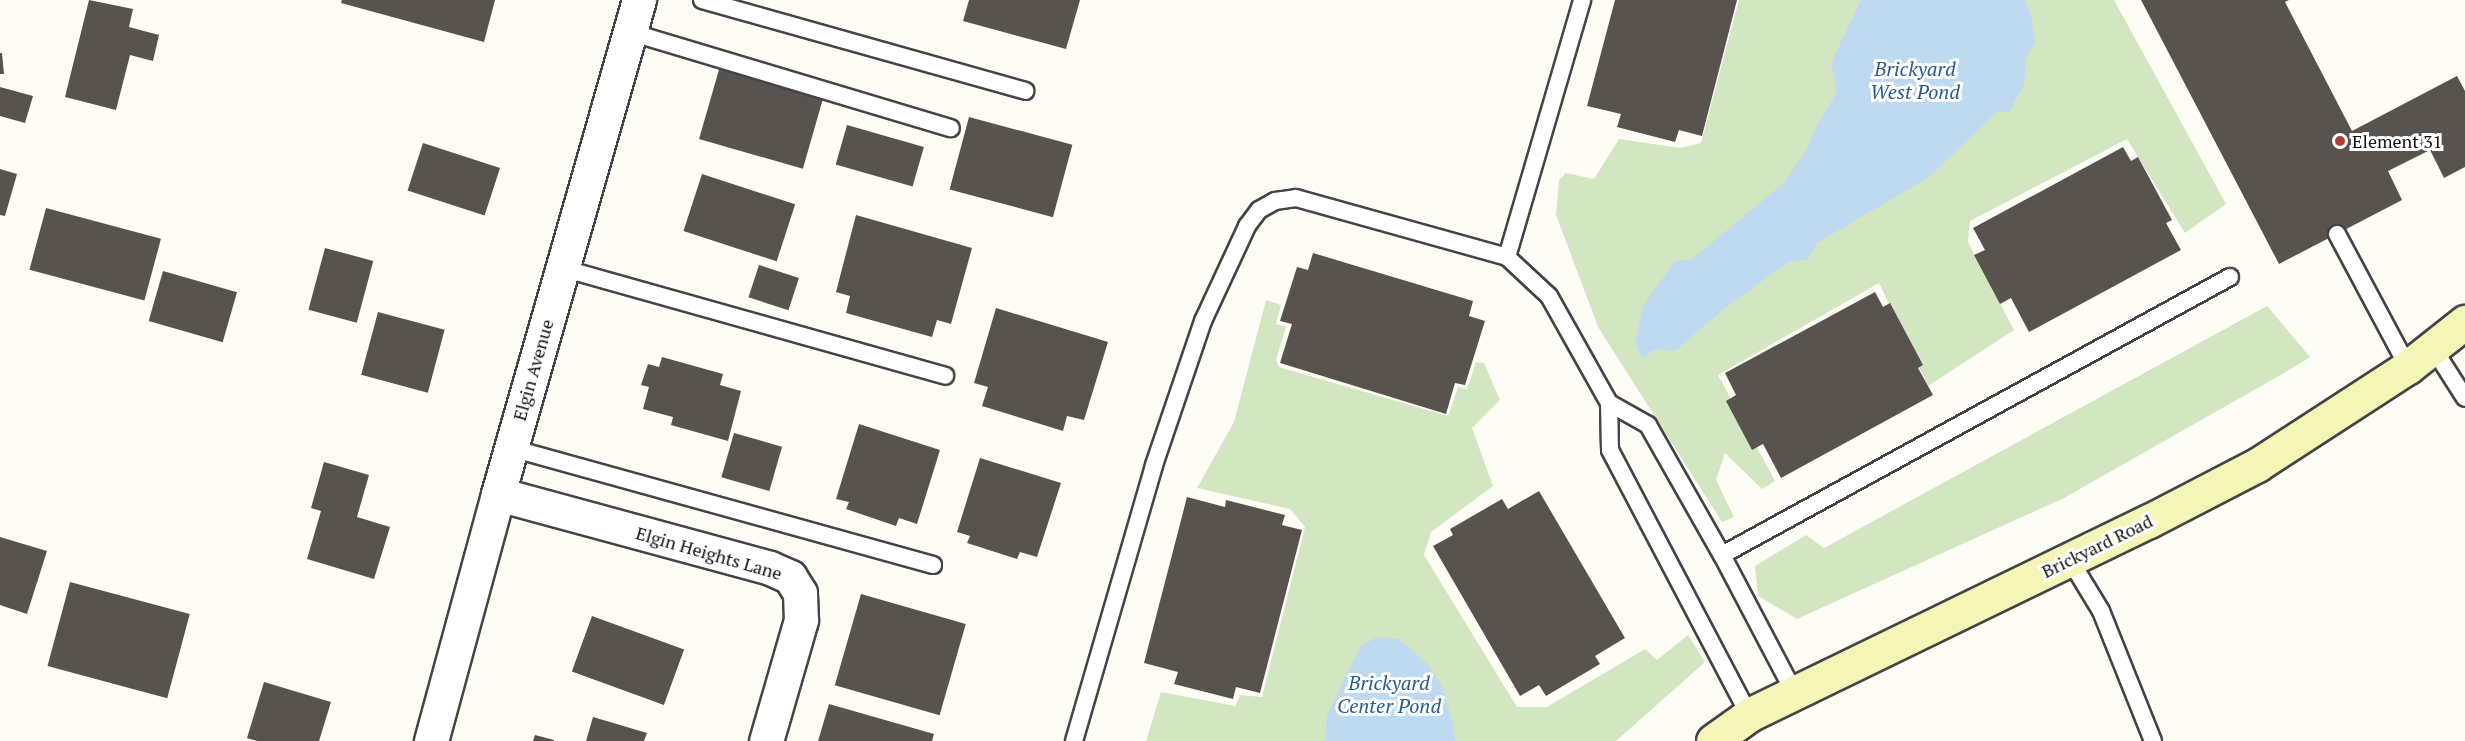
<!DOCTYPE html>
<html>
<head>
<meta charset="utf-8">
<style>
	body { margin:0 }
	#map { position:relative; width:2465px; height:741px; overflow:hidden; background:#fefdf5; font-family:"PT Serif",serif }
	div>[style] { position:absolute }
	.green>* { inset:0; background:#d1e6c1 }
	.water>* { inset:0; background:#bfd9f0 }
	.building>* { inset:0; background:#58534e; transform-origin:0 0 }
	.roads { filter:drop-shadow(2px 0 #444) drop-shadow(-2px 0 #444) drop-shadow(0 2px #444) drop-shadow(0 -2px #444) }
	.lane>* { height:16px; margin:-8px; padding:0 8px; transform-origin:8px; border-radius:8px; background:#fff }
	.street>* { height:33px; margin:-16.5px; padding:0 16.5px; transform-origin:16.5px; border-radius:16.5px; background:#fff }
	.secondary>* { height:33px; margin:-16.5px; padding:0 16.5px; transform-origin:16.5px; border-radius:16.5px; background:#f6f5b8 }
	.dots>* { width:16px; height:16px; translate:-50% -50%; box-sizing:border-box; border:3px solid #fff; border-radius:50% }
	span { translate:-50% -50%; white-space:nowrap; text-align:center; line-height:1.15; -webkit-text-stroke:6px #fff; paint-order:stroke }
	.poi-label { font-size:18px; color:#111 }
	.left { translate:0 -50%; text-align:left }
	.street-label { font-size:18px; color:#111 }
	.water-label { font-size:20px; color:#275b96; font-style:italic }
</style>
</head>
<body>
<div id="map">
	<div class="green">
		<i style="clip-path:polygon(1739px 0,2114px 0,2226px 204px,2185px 233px,2127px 139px,1970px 221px,1968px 242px,2014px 330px,1928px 386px,1879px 283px,1718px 375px,1775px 481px,1762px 489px,1725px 453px,1716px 480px,1734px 517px,1722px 522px,1598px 327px,1556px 215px,1559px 180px,1566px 173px,1594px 179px,1619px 139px,1680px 148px,1701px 143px)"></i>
		<i style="clip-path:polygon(1266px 300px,1281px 305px,1276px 324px,1286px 327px,1276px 360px,1279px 367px,1448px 416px,1458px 387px,1467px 389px,1476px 362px,1484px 363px,1500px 400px,1472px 428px,1493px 486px,1431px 532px,1424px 555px,1517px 707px,1547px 707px,1645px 649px,1657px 660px,1688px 635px,1705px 662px,1616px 741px,1146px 741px,1161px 692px,1235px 706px,1240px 695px,1262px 697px,1305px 527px,1290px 509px,1197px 488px,1234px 422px)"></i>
		<i style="clip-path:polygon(2267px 306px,2310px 357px,2284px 373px,2064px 498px,1797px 619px,1758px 596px,1755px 566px,1806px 535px,1824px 548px)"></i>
	</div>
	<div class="water">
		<i style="clip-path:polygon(1861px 0,2025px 0,2031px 16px,2035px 42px,2026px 58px,2024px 85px,2009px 112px,1998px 111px,1929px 177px,1817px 243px,1808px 259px,1788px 262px,1725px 308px,1675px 351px,1655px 349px,1642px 358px,1635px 343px,1643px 306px,1675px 261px,1691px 260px,1784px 183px,1807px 149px,1817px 125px,1837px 92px,1831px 63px)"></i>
		<i style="clip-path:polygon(1377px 637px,1399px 639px,1429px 665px,1443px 689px,1453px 724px,1455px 741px,1325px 741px,1327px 716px,1346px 675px,1360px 647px)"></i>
	</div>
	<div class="building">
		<i style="clip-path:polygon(89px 0,133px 9px,129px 27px,159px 35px,153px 61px,130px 55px,116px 110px,65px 97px)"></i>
		<i style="clip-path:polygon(342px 0,495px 0,484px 42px,341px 3px)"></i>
		<i style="clip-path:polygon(969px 0,1080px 0,1066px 49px,963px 21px)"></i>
		<i style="clip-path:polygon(1615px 0,1737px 0,1702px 136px,1679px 130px,1675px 142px,1617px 127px,1621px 114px,1587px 106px)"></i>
		<i style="clip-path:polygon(2141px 0,2289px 0,2285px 2px,2352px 131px,2457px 76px,2465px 91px,2465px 167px,2444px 178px,2430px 150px,2388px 171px,2402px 200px,2279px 264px)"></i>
		<i style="clip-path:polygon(0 53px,2px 53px,4px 74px,0 74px)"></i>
		<i style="left:720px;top:66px;width:108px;height:76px;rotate:16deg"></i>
		<i style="clip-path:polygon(0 87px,33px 96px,25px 123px,0 116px)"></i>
		<i style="left:969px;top:117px;width:107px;height:75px;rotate:15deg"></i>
		<i style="left:847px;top:125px;width:80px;height:41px;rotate:16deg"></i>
		<i style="left:423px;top:143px;width:81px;height:50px;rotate:18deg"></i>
		<i style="clip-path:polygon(2123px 147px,2131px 161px,2138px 157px,2172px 220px,2166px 223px,2181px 250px,2029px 332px,2011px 298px,2000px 304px,1974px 255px,1985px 250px,1973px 228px)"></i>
		<i style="clip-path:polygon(0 169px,17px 174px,5px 216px,0 215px)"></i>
		<i style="left:702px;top:174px;width:98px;height:60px;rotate:18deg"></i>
		<i style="left:46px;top:208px;width:119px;height:64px;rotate:15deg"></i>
		<i style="clip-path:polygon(856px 215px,972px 248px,951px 324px,937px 320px,932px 337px,846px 313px,850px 296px,836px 292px)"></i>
		<i style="left:325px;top:248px;width:50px;height:64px;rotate:15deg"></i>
		<i style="clip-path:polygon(1313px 253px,1473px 301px,1469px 316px,1485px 321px,1465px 385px,1455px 383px,1446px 414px,1280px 363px,1292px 324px,1280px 321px,1297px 267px,1308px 270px)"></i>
		<i style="left:759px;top:265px;width:42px;height:34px;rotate:18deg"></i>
		<i style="left:163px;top:271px;width:77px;height:52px;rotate:16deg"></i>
		<i style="clip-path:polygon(1875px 292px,1883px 307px,1890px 303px,1923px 365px,1918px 368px,1933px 395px,1781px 478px,1763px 444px,1752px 450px,1726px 401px,1736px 395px,1725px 373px)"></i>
		<i style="clip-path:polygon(996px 308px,1108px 342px,1084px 420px,1067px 416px,1063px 431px,982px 406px,988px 387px,974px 383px)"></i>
		<i style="left:378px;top:312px;width:69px;height:65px;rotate:15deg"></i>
		<i style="clip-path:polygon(662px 357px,723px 374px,720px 385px,741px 391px,728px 441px,671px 425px,673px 417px,643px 409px,649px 387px,641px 385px,648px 364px,659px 367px)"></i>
		<i style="clip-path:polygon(859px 424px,940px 450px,917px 524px,899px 518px,896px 526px,846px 509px,849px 502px,836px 499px)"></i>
		<i style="left:734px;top:433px;width:50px;height:46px;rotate:16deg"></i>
		<i style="clip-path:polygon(980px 458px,1061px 483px,1037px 557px,1020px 552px,1017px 559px,967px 543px,970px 536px,957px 532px)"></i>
		<i style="clip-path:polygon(324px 462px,369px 475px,357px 517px,390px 527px,374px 579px,307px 559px,321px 511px,311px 508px)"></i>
		<i style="clip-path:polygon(1539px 491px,1625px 638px,1595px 656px,1600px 664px,1546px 696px,1539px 685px,1520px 696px,1433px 546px,1453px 535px,1450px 529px,1502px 499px,1508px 509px)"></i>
		<i style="clip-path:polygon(1187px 497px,1225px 507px,1226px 500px,1285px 515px,1282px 525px,1302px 530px,1260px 693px,1236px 687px,1233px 699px,1174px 684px,1178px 672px,1144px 663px)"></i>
		<i style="clip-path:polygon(0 537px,47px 551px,27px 614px,0 605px)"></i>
		<i style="left:70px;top:582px;width:124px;height:87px;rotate:15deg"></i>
		<i style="left:861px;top:594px;width:109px;height:95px;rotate:16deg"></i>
		<i style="left:592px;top:616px;width:98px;height:59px;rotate:20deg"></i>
		<i style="clip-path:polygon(264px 682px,331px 702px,319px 741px,257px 741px,247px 738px)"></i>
		<i style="clip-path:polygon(829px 704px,934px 734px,932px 741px,818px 741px)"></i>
		<i style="clip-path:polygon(593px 717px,647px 733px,644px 741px,586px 741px)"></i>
		<i style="clip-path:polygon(535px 735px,554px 740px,554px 741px,533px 741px)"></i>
	</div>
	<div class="roads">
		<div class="lane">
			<i style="left:702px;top:0;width:336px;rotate:15.7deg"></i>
			<i style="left:630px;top:32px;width:335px;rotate:16.7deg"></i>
			<i style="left:2337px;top:234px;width:151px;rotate:61.9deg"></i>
			<i style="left:1507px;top:257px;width:268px;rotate:-73.7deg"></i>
			<i style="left:562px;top:268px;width:398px;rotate:15.7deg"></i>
			<i style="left:2433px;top:348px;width:59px;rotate:57.4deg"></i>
			<i style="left:1609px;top:403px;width:45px;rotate:29.4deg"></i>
			<i style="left:1648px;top:425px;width:150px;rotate:60.4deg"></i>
			<i style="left:1722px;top:555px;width:155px;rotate:62.3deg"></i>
			<i style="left:511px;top:448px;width:438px;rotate:15.5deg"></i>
			<i style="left:1722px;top:555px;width:579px;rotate:-28.69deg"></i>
			<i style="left:2070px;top:560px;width:60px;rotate:58.7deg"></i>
			<i style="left:2101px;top:611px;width:140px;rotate:68.2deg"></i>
			<i style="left:1074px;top:741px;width:287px;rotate:-73.8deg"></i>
			<i style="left:1154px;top:465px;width:152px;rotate:-71.2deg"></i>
			<i style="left:1203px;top:321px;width:105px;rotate:-65.1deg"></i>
			<i style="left:1247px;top:226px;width:20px;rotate:-53deg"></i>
			<i style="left:1259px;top:210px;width:18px;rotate:-29deg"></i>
			<i style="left:1275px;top:201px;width:21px;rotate:-8deg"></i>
			<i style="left:1296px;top:198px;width:219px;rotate:15.6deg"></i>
			<i style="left:1507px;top:257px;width:57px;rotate:42.9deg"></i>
			<i style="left:1549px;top:296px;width:123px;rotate:60.7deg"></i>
			<i style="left:1609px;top:403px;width:47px;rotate:88.8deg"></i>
			<i style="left:1610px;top:450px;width:299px;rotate:62.3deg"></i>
		</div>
		<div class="street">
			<i style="left:498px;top:494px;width:282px;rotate:15.2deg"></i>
			<i style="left:770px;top:568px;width:22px;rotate:24deg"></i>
			<i style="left:790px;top:577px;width:19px;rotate:58deg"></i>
			<i style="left:800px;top:593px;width:27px;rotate:88deg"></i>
			<i style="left:801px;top:620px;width:126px;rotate:106.1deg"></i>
			<i style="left:431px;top:741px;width:256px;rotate:-74.8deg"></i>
			<i style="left:498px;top:494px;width:514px;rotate:-74.07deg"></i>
		</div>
		<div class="secondary">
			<i style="left:1713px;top:741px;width:44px;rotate:-35.8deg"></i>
			<i style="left:1749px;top:715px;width:445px;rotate:-25.9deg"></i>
			<i style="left:2149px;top:521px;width:122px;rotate:-27.4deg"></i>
			<i style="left:2257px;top:465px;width:180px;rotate:-33deg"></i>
			<i style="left:2408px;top:367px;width:73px;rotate:-38.3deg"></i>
		</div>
	</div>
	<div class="dots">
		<i style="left:2340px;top:141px;background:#b23c37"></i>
	</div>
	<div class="poi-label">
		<span class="left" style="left:2352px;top:141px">Element 31</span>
	</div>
	<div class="street-label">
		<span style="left:533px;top:370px;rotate:-74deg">Elgin Avenue</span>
		<span style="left:2097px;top:546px;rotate:-26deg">Brickyard Road</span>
		<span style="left:709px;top:553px;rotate:16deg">Elgin Heights Lane</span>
	</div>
	<div class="water-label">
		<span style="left:1915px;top:80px">Brickyard<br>West Pond</span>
		<span style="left:1389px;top:694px">Brickyard<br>Center Pond</span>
	</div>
</div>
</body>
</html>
